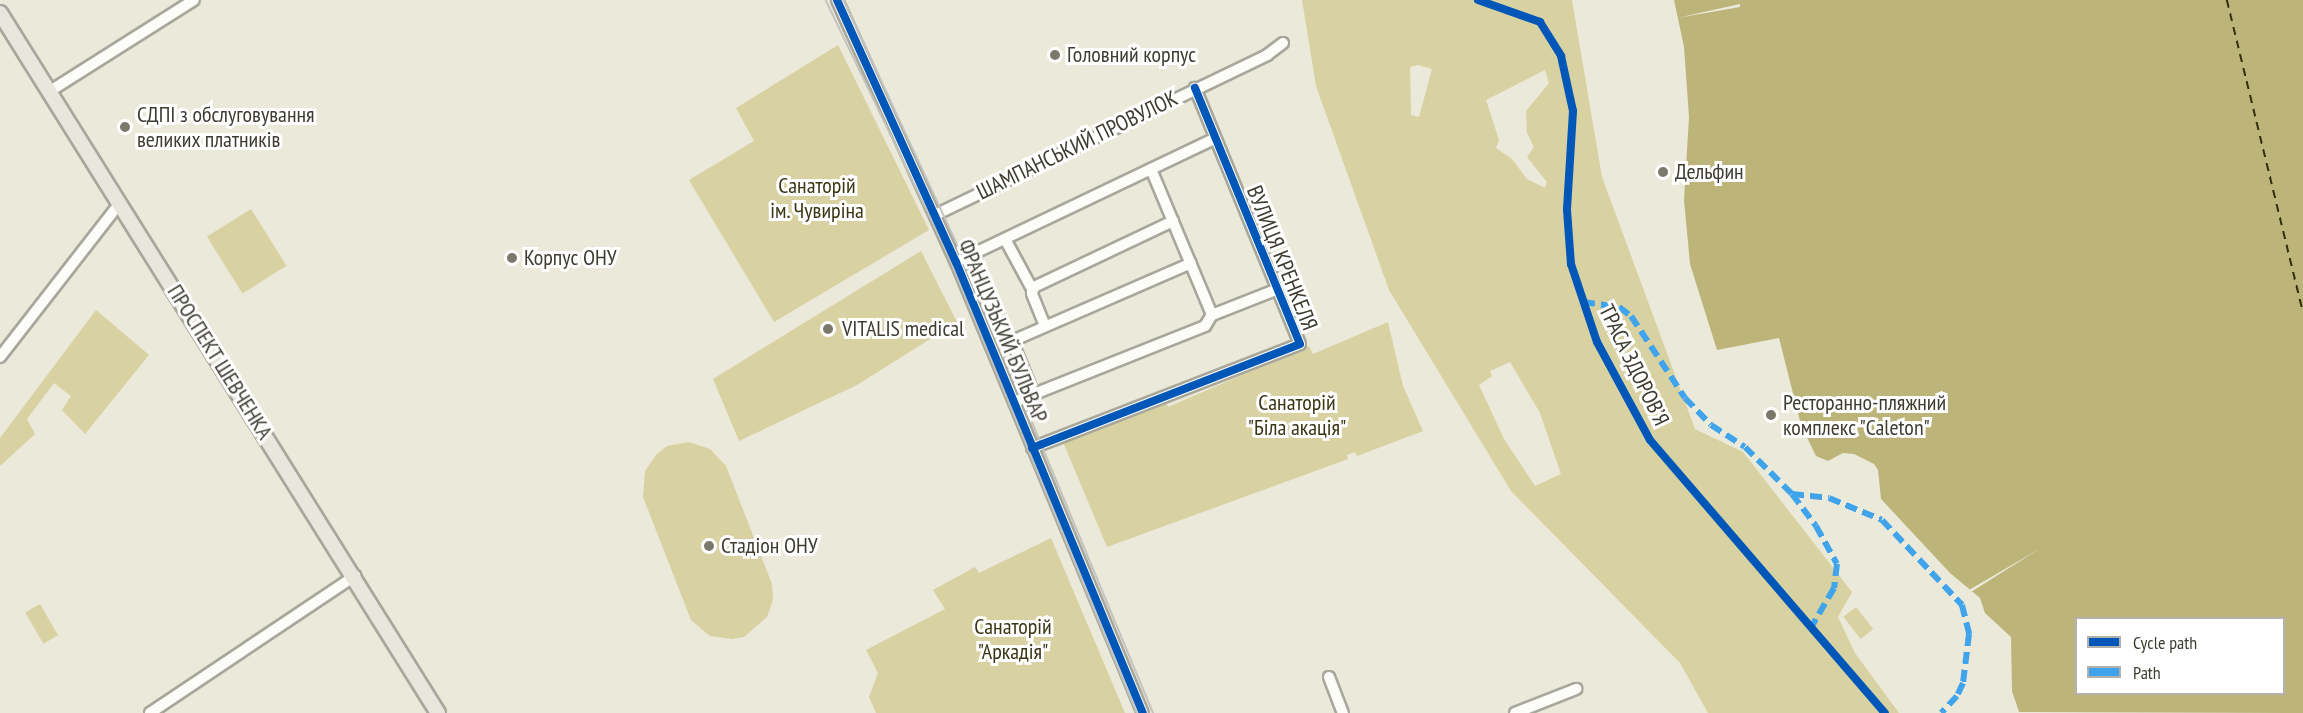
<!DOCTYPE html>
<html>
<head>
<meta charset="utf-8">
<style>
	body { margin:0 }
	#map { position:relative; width:2303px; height:713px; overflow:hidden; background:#ebe9da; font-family:"PT Sans Narrow",sans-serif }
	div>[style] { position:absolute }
	.green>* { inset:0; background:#d8d1a2; transform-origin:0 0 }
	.water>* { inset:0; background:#bdb47a }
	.pier>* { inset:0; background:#ebe9da }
	.ferry>* { height:1.5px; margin-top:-0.75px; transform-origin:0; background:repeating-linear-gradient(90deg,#332e0b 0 8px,transparent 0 14px) }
	.roads { filter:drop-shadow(2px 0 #a8a79b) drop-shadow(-2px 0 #a8a79b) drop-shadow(0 2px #a8a79b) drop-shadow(0 -2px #a8a79b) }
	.minor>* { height:10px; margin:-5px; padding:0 5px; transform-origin:5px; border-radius:5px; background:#fcfcf9 }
	.major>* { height:14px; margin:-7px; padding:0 7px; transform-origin:7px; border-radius:7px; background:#e9e7dd }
	.tram>* { height:1.5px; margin:-0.75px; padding:0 0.75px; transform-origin:0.75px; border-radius:0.75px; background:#c3c3bf }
	.quiet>* { height:6px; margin-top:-3px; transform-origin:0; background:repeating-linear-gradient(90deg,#3fa4eb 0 12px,transparent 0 18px) }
	.cycleway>* { height:8px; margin:-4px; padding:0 4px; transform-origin:4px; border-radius:4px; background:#0057b8 }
	.dots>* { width:16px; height:16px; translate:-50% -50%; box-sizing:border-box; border:3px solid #fff; border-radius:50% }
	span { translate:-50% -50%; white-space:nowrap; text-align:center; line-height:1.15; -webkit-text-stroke:6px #fff; paint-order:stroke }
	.poi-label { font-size:22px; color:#3e3c31 }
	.left { translate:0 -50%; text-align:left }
	.street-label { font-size:22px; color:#3e3c31 }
	.park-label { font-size:22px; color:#3a3513 }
	.legend { position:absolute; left:2075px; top:617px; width:210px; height:78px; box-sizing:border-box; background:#fff; border:2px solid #b2b1ad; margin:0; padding:8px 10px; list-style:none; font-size:18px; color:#3e3c31 }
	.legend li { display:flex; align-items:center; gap:12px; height:30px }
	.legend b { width:30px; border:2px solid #b2b1ad }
</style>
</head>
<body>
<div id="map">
	<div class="green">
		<i style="clip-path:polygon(evenodd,1302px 0,1572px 0,1602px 177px,1695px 429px,1743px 452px,1852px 592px,1838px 617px,1855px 653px,1899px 713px,1708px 713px,1680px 663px,1511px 491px,1389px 290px,1316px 86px,1302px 0,1418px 65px,1432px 69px,1419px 117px,1411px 115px,1410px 67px,1418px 65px,1302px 0,1545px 70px,1549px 83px,1526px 111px,1527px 133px,1534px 147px,1527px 157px,1547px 182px,1545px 188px,1527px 179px,1512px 159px,1496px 148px,1499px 140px,1486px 100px,1545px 70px,1302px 0,1510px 362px,1540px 413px,1561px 474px,1535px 486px,1504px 439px,1479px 385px,1492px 376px,1490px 371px,1510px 362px)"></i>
		<i style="clip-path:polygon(838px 45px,929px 230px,774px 322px,689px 180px,754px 141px,736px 108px)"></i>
		<i style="left:251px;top:209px;width:67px;height:52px;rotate:58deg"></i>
		<i style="clip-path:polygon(921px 251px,957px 322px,857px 385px,739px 441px,713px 379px)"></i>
		<i style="clip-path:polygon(96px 310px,149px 355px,85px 434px,62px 410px,71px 396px,54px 383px,27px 419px,35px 434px,0 466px,0 438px)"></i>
		<i style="clip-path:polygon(1388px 322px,1403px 386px,1423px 431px,1357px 456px,1355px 452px,1347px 455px,1348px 459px,1107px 547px,1063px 442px,1165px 400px,1168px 407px,1309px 346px,1313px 354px)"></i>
		<i style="clip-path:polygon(689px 442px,710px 449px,726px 466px,772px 584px,773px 600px,767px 617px,744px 637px,732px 639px,710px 636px,691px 620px,643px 497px,645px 471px,656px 455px,667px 446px)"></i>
		<i style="clip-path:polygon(1051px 538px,1125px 713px,876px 713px,869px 697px,878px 673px,866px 650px,945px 609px,933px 590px,975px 567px,979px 573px)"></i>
		<i style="left:40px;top:604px;width:36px;height:17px;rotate:60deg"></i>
		<i style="left:1856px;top:607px;width:28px;height:16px;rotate:52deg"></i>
	</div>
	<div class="water">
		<i style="clip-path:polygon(evenodd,1674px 0,2303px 0,2303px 713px,2019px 712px,2012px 691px,2011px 637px,1985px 613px,1980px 598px,1950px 573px,1881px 499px,1878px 470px,1874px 464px,1854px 454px,1843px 453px,1828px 461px,1816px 456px,1801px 425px,1779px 338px,1717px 350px,1690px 264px,1684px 200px,1689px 117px,1684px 47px,1674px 0,2076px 618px,2284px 618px,2284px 694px,2076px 694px,2076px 618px)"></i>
	</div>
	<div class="pier">
		<i style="clip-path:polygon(1740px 4px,1740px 7px,1677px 18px)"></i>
		<i style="clip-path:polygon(2039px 549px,1971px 592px,1969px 590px)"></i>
	</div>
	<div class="ferry">
		<i style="left:2227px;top:0;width:320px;rotate:76.3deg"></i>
	</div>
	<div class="roads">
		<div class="minor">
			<i style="left:837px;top:0;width:288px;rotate:65.6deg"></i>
			<i style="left:956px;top:262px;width:488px;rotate:67.5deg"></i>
			<i style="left:50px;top:91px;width:170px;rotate:-32.3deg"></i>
			<i style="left:1151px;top:169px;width:158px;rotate:67.3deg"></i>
			<i style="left:935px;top:215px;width:369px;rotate:-25.7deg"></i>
			<i style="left:1267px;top:55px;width:20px;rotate:-37deg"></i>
			<i style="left:1005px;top:239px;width:57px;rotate:61.6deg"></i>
			<i style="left:956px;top:262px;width:286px;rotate:-25.5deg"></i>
			<i style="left:1045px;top:326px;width:35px;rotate:-112deg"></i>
			<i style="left:1032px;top:293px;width:6px;rotate:-72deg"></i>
			<i style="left:1034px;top:287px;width:154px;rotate:-25.4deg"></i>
			<i style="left:0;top:357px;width:194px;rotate:-52.1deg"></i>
			<i style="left:1029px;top:397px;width:8px;rotate:-67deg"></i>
			<i style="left:1032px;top:390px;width:53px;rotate:-112.2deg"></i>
			<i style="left:1012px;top:341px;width:195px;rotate:-23.5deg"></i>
			<i style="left:1014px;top:402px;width:206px;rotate:-21.7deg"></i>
			<i style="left:1205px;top:326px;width:13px;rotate:-58deg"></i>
			<i style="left:1212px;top:315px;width:71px;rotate:-21.5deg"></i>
			<i style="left:1032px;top:448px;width:287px;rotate:-21.2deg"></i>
			<i style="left:1300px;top:344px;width:277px;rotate:-112.3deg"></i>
			<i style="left:1329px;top:677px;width:39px;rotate:69deg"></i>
			<i style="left:150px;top:713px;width:247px;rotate:-33.8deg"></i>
			<i style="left:1515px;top:713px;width:66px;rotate:-21.5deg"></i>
		</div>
		<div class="major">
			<i style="left:0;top:13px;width:826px;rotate:57.97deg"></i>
		</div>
	</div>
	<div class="tram">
		<i style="left:826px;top:0;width:284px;rotate:64.3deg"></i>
		<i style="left:949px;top:256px;width:494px;rotate:67.6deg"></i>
		<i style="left:844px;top:0;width:285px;rotate:65.1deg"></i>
		<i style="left:964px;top:258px;width:493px;rotate:67.4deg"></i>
	</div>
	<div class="quiet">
		<i style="left:1583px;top:302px;width:36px;rotate:8deg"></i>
		<i style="left:1619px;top:307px;width:15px;rotate:37deg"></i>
		<i style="left:1631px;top:316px;width:98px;rotate:56.6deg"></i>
		<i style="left:1685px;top:398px;width:37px;rotate:46deg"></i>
		<i style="left:1711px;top:425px;width:40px;rotate:32.9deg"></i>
		<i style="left:1745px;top:447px;width:66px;rotate:45deg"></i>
		<i style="left:1792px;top:494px;width:40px;rotate:53deg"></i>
		<i style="left:1816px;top:526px;width:43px;rotate:61.1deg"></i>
		<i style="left:1837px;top:564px;width:24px;rotate:97deg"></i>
		<i style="left:1834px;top:588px;width:44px;rotate:120.1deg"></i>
		<i style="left:1792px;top:494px;width:37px;rotate:6deg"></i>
		<i style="left:1829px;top:498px;width:57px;rotate:22.5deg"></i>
		<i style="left:1882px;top:520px;width:117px;rotate:46.7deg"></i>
		<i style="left:1962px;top:605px;width:30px;rotate:76deg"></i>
		<i style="left:1969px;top:634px;width:49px;rotate:97deg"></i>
		<i style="left:1963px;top:683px;width:14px;rotate:115deg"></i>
		<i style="left:1957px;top:696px;width:23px;rotate:133deg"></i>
	</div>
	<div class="cycleway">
		<i style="left:837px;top:0;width:288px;rotate:65.6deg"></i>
		<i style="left:956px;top:262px;width:488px;rotate:67.5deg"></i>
		<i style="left:1478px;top:0;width:66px;rotate:19.5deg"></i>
		<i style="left:1540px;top:22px;width:40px;rotate:58deg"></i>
		<i style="left:1561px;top:56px;width:56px;rotate:77.7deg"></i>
		<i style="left:1573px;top:111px;width:99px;rotate:93.5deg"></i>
		<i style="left:1567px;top:210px;width:54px;rotate:85.8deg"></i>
		<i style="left:1571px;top:264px;width:82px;rotate:71.6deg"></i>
		<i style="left:1597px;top:342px;width:111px;rotate:61.6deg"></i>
		<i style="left:1650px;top:440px;width:360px;rotate:49.3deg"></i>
		<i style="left:1032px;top:448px;width:287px;rotate:-21.2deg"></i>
		<i style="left:1300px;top:344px;width:277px;rotate:-112.3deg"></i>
	</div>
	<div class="dots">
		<i style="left:1055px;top:55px;background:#7b796c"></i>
		<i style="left:125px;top:127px;background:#7b796c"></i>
		<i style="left:1663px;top:172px;background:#7b796c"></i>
		<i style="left:512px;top:258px;background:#7b796c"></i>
		<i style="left:828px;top:329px;background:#7b796c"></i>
		<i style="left:1771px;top:415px;background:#7b796c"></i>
		<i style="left:709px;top:546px;background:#7b796c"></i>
	</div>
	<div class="poi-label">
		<span class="left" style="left:1067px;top:55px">Головний корпус</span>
		<span class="left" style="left:137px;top:127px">СДПІ з обслуговування<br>великих платників</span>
		<span class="left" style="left:1675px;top:172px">Дельфин</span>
		<span class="left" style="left:524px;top:258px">Корпус ОНУ</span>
		<span class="left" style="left:842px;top:329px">VITALIS medical</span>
		<span class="left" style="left:1783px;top:415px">Ресторанно-пляжний<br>комплекс "Caleton"</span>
		<span class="left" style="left:721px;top:546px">Стадіон ОНУ</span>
	</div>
	<div class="street-label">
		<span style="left:1077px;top:145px;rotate:-26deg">ШАМПАНСЬКИЙ ПРОВУЛОК</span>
		<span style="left:1282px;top:258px;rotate:68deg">ВУЛИЦЯ КРЕНКЕЛЯ</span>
		<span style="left:1003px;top:331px;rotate:67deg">ФРАНЦУЗЬКИЙ БУЛЬВАР</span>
		<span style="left:220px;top:362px;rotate:58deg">ПРОСПЕКТ ШЕВЧЕНКА</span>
		<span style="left:1634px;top:365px;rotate:64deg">ТРАСА ЗДОРОВ’Я</span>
	</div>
	<div class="park-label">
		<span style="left:817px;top:198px">Санаторій<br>ім. Чувиріна</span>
		<span style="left:1297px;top:415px">Санаторій<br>"Біла акація"</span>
		<span style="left:1013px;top:639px">Санаторій<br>"Аркадія"</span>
	</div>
	<ul class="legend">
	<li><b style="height:8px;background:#0057b8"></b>Cycle path</li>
	<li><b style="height:8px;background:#3fa4eb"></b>Path</li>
	</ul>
</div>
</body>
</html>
